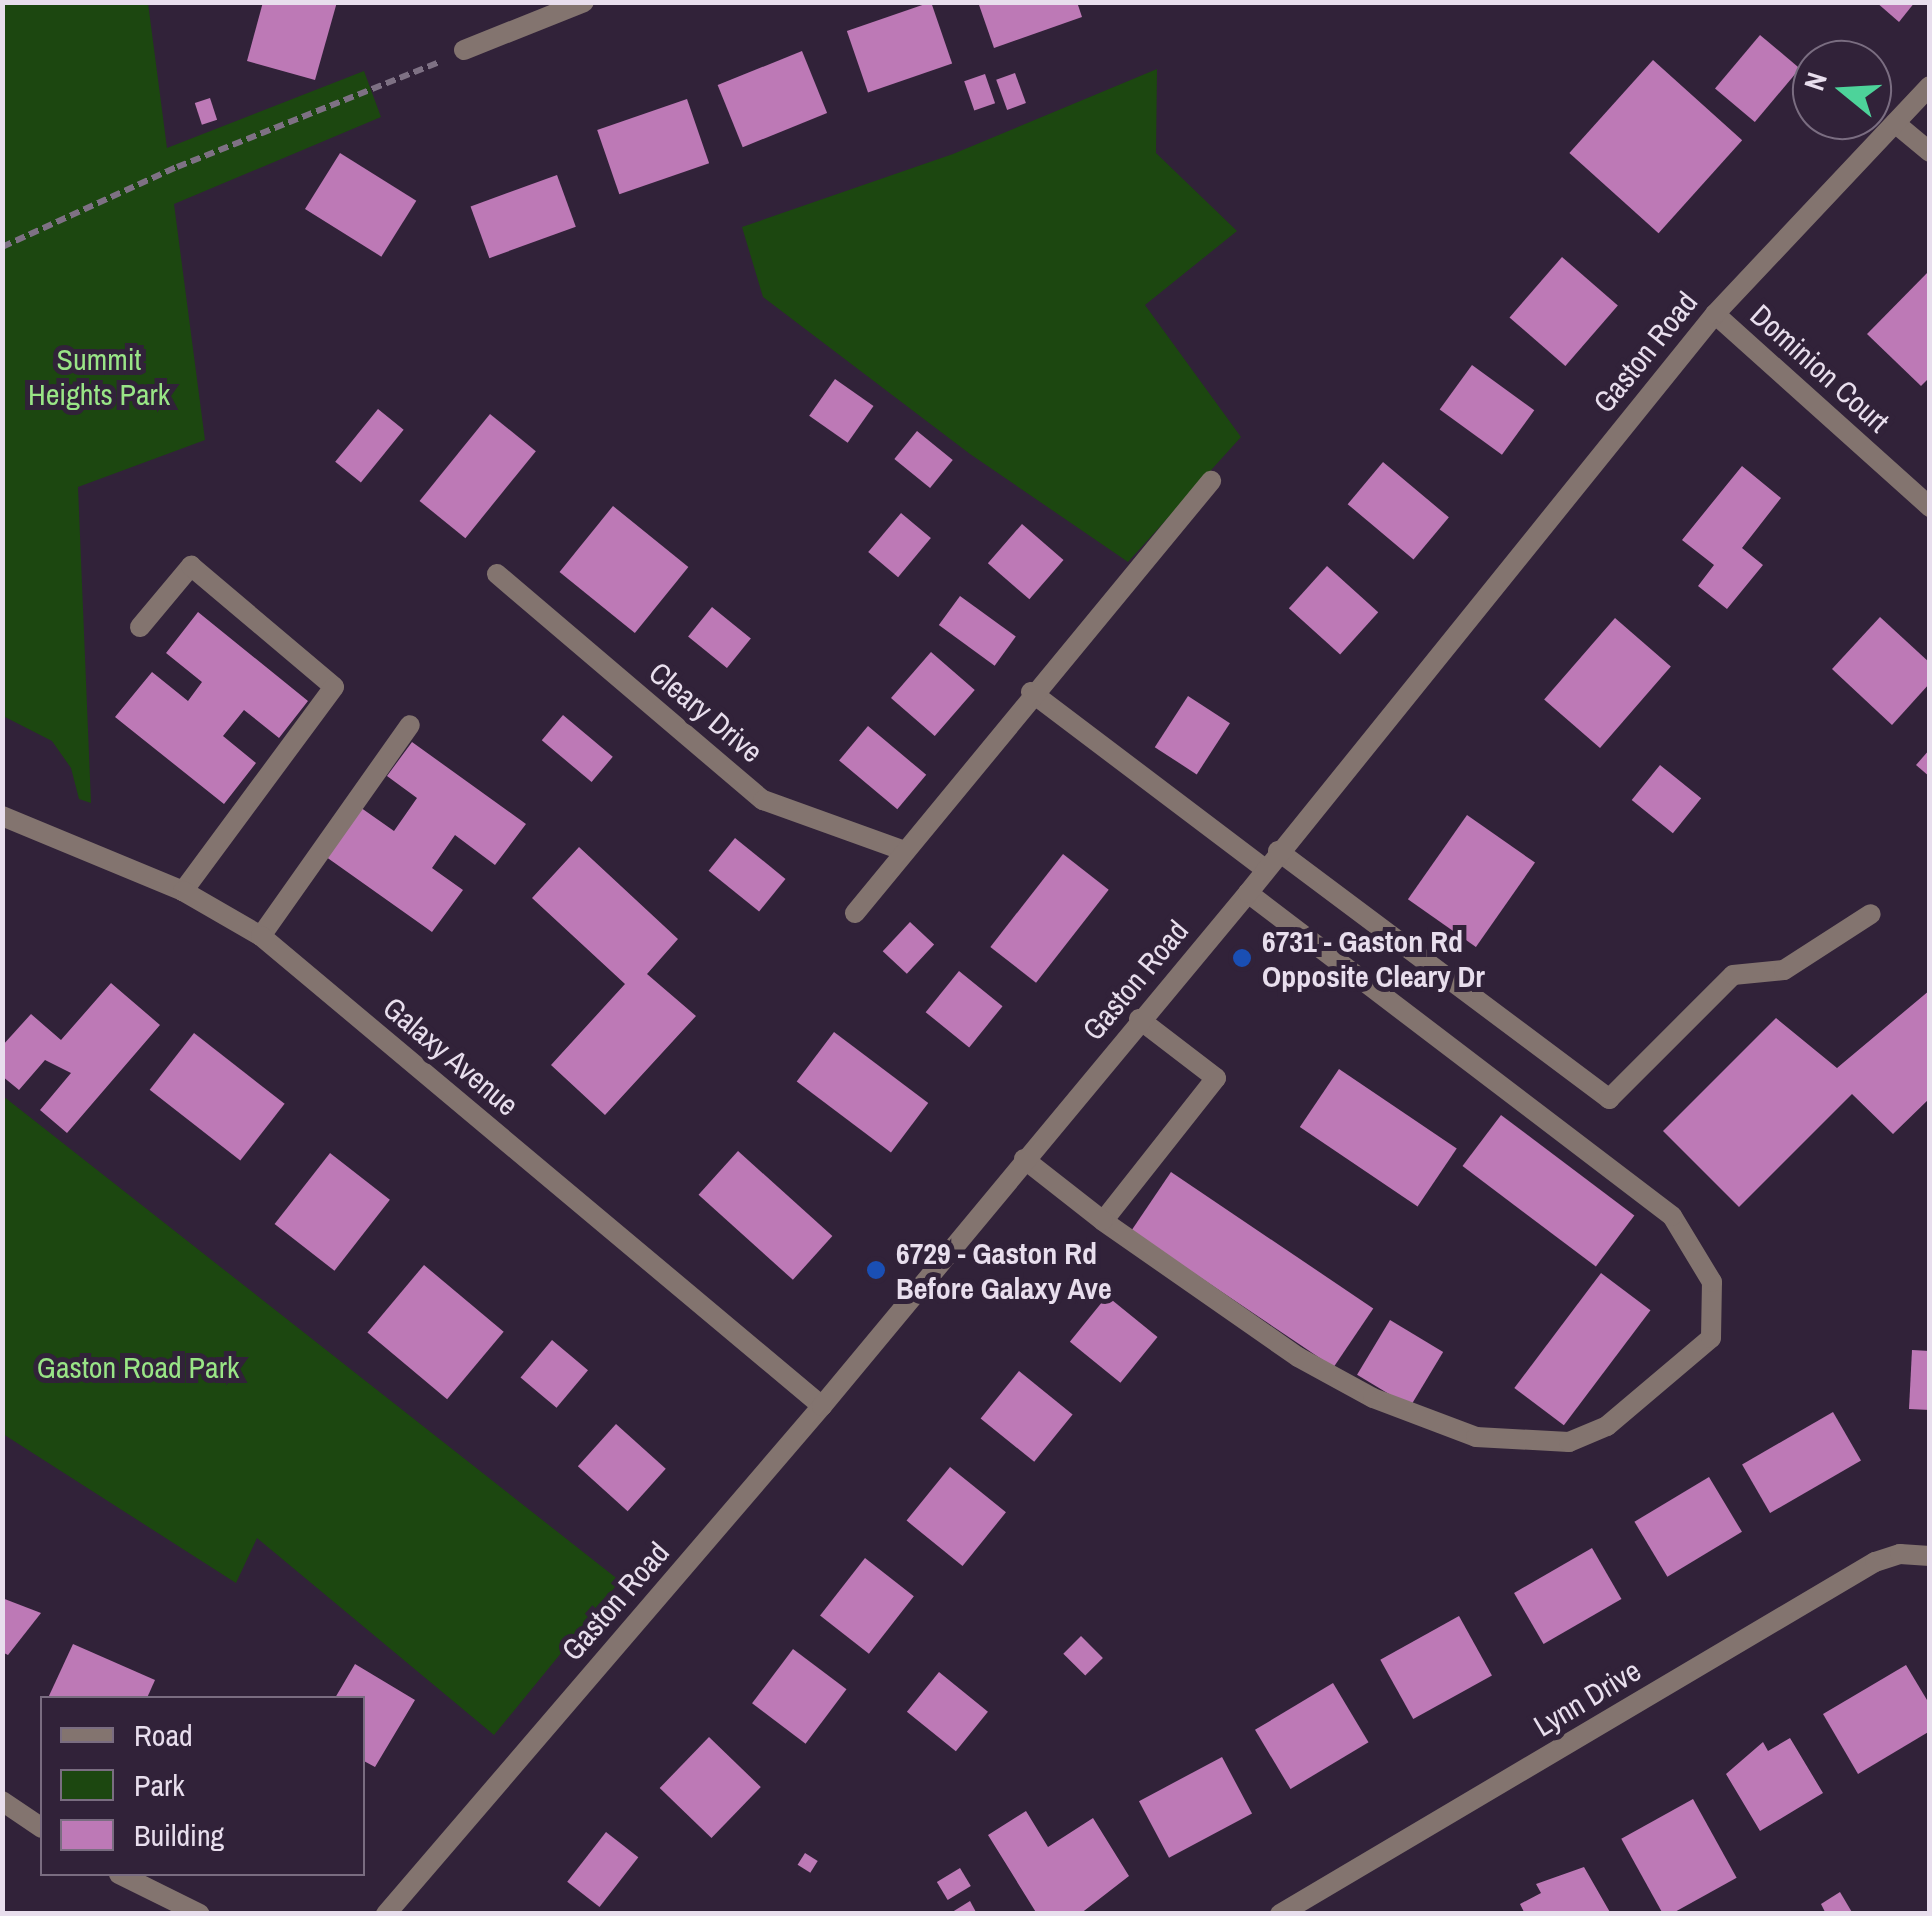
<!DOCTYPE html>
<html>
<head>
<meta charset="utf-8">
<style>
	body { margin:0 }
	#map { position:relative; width:1932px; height:1916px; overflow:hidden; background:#312239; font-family:"Archivo Narrow",sans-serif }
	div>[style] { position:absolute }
	.green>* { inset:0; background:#1c4710 }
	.building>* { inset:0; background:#bd79b6; transform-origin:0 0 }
	.path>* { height:6px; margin-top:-3px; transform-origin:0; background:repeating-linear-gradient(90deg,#7e7184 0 10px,transparent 0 15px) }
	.lane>* { height:20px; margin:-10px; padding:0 10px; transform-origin:10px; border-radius:10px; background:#83746f }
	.street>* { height:20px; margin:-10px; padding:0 10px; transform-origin:10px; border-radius:10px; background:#83746f }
	.dots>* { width:28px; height:28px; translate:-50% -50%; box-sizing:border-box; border:5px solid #312239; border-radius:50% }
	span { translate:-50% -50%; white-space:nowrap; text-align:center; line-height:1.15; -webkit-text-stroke:10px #312239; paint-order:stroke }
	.street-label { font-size:30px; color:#e8deed }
	.park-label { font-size:30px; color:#99e586 }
	.poi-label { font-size:30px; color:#e8deed; font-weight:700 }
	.left { translate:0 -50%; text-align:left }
	.frame { position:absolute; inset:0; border:5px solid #e8deed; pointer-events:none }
	.legend { position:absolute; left:40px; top:1696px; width:325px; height:180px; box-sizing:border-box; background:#312239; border:2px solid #7a6d81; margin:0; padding:12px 18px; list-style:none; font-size:30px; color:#e8deed }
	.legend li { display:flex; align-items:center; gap:20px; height:50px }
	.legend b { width:50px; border:2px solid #7a6d81 }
	.north { position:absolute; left:1792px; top:40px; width:100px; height:100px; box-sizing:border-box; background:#312239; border:2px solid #7a6d81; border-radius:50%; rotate:288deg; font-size:28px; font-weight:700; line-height:40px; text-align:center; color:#e8deed }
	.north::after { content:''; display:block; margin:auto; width:35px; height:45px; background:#4dd39a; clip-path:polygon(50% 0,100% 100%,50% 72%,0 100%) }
</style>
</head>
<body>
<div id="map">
	<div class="green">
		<i style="clip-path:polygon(3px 2px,148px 3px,167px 148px,364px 71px,381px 117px,174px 204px,205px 440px,78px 487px,91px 803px,79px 799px,71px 768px,52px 741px,3px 716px)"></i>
		<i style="clip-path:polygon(1157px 69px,1156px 153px,1237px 231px,1145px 305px,1241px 437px,1128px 562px,970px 454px,763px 297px,742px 227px,953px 154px)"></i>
		<i style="clip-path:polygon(3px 1096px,620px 1581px,494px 1735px,257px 1538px,236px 1583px,3px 1434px)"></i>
	</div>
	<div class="building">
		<i style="clip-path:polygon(263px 2px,337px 2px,315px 80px,247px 61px)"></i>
		<i style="left:931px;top:2px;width:65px;height:89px;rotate:71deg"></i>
		<i style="clip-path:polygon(978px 2px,1077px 2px,1082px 17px,994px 48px)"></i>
		<i style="clip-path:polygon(1876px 2px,1915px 2px,1899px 22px)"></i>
		<i style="left:1760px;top:35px;width:52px;height:70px;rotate:40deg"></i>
		<i style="left:802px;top:51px;width:67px;height:91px;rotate:68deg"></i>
		<i style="left:1653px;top:60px;width:120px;height:125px;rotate:42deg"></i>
		<i style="left:1015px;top:73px;width:32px;height:20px;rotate:70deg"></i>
		<i style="left:985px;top:74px;width:31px;height:22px;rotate:71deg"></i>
		<i style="left:210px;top:98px;width:23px;height:16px;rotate:72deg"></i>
		<i style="left:687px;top:99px;width:68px;height:95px;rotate:71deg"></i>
		<i style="left:340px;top:153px;width:90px;height:66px;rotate:32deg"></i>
		<i style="left:557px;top:175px;width:55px;height:92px;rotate:70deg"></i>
		<i style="left:1562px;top:257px;width:74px;height:80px;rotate:41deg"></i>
		<i style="clip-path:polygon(1930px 270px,1930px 377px,1921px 386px,1867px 334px)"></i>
		<i style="left:1472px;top:365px;width:77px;height:55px;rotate:36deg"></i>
		<i style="left:835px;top:379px;width:47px;height:45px;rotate:35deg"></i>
		<i style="left:378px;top:409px;width:33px;height:68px;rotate:39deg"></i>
		<i style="left:490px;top:414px;width:59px;height:112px;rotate:39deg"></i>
		<i style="left:917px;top:431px;width:46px;height:36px;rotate:39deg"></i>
		<i style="left:1383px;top:462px;width:86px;height:55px;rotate:40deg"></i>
		<i style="clip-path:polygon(1742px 466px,1781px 498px,1742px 548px,1763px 565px,1727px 609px,1698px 586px,1714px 565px,1682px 540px)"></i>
		<i style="left:613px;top:506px;width:97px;height:85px;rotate:39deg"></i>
		<i style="left:901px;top:513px;width:39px;height:51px;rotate:40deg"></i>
		<i style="left:1022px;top:524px;width:55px;height:52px;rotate:41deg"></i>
		<i style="left:1327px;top:566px;width:69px;height:57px;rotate:42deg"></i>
		<i style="left:960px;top:596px;width:69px;height:36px;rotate:36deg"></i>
		<i style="left:712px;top:607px;width:50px;height:38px;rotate:39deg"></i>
		<i style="clip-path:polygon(198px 612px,308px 701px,279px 738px,244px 710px,223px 736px,256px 763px,224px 804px,115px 717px,152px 672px,188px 701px,202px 682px,166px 653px)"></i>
		<i style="clip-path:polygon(1880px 617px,1930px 663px,1930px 683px,1892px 725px,1832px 669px)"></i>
		<i style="left:1615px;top:618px;width:74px;height:108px;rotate:41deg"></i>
		<i style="left:931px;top:652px;width:58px;height:61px;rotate:41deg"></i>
		<i style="left:1188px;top:696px;width:50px;height:61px;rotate:33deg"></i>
		<i style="left:563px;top:715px;width:65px;height:33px;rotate:40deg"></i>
		<i style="left:868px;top:726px;width:76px;height:45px;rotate:40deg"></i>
		<i style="clip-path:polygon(412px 742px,526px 824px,495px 865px,455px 835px,432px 868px,463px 890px,432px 932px,322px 854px,357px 805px,394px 831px,417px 798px,387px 776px)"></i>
		<i style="clip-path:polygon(1930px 749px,1930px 777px,1916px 765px)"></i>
		<i style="left:1660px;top:765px;width:53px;height:45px;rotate:39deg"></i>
		<i style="left:1467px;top:815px;width:83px;height:103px;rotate:35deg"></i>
		<i style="left:735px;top:838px;width:65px;height:42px;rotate:39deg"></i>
		<i style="clip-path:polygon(579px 847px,678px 939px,647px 974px,696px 1016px,605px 1115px,551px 1065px,625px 984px,532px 898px)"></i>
		<i style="left:1063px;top:854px;width:58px;height:118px;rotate:38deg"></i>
		<i style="left:910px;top:922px;width:33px;height:40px;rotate:43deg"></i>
		<i style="left:959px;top:971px;width:56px;height:53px;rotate:39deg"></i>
		<i style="clip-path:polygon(111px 983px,160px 1025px,67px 1133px,40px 1110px,71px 1073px,45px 1060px,19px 1090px,2px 1076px,2px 1046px,31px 1014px,61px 1040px)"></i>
		<i style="clip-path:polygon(1930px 990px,1930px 1098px,1893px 1134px,1852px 1094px,1739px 1207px,1663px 1131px,1776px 1018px,1837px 1068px)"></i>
		<i style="left:834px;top:1032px;width:118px;height:62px;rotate:37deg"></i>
		<i style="left:194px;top:1033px;width:115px;height:72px;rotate:38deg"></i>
		<i style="left:1339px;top:1069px;width:142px;height:70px;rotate:34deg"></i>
		<i style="left:1501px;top:1115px;width:167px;height:64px;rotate:37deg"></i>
		<i style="left:738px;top:1151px;width:127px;height:59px;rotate:42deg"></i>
		<i style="left:330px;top:1153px;width:76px;height:90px;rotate:38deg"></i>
		<i style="left:1171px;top:1172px;width:244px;height:71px;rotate:34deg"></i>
		<i style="left:424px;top:1265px;width:104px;height:88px;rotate:40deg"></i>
		<i style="left:1601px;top:1273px;width:62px;height:144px;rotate:37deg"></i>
		<i style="left:1107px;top:1296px;width:65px;height:59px;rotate:39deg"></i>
		<i style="left:1390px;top:1320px;width:62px;height:64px;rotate:31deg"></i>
		<i style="left:552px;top:1340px;width:47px;height:49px;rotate:40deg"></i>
		<i style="clip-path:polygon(1912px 1350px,1930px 1351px,1930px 1410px,1909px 1409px)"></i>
		<i style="left:1019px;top:1371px;width:69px;height:61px;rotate:39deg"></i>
		<i style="left:1833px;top:1412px;width:56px;height:105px;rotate:60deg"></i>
		<i style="left:616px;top:1424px;width:67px;height:57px;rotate:42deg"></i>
		<i style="left:950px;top:1467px;width:72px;height:69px;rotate:39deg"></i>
		<i style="left:1709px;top:1477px;width:64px;height:87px;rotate:59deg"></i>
		<i style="left:1592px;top:1548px;width:59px;height:90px;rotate:60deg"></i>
		<i style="left:865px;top:1558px;width:62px;height:73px;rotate:38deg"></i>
		<i style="clip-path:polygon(2px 1598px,41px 1613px,8px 1655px,2px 1652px)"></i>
		<i style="left:1459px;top:1616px;width:68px;height:90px;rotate:61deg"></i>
		<i style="left:1081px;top:1636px;width:31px;height:25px;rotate:45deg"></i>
		<i style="clip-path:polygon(73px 1644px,155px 1680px,147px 1698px,48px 1698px)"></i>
		<i style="left:793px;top:1649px;width:67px;height:68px;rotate:37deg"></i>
		<i style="clip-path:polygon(355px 1664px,415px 1700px,375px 1767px,362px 1760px,362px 1698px,335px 1698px)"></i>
		<i style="clip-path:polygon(1906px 1665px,1930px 1705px,1930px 1731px,1858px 1774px,1823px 1714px)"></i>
		<i style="left:939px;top:1672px;width:63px;height:51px;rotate:39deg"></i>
		<i style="left:1333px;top:1683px;width:69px;height:91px;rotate:59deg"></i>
		<i style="left:709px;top:1737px;width:72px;height:71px;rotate:44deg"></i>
		<i style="clip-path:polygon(1790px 1738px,1823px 1793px,1760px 1831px,1726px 1774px,1763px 1742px,1768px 1751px)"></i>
		<i style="left:1222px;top:1757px;width:64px;height:94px;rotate:62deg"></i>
		<i style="left:1693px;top:1799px;width:90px;height:82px;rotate:61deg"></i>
		<i style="clip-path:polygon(1026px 1811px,1048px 1847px,1093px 1818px,1129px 1876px,1080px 1914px,1037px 1914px,988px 1835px)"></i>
		<i style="left:606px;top:1832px;width:41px;height:63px;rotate:38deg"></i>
		<i style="left:805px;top:1853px;width:15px;height:14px;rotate:32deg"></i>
		<i style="clip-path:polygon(1584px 1867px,1611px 1914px,1525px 1914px,1520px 1904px,1541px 1893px,1536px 1884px)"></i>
		<i style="left:960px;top:1868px;width:21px;height:27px;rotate:59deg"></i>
		<i style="clip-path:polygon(1840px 1892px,1853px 1914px,1826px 1914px,1821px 1904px)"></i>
		<i style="clip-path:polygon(970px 1901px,977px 1914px,949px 1914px)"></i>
	</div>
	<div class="path">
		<i style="left:2px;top:247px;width:192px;rotate:-24.6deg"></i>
		<i style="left:177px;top:167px;width:282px;rotate:-21.8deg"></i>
	</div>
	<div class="lane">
		<i style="left:1895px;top:123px;width:45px;rotate:39.6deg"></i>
		<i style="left:140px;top:627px;width:80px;rotate:-50.1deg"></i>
		<i style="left:191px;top:566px;width:187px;rotate:40.2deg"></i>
		<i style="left:334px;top:687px;width:254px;rotate:126.5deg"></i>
		<i style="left:1278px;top:851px;width:414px;rotate:36.8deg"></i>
		<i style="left:1609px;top:1099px;width:175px;rotate:-45deg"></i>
		<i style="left:1733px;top:975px;width:51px;rotate:-5.6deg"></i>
		<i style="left:1784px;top:970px;width:103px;rotate:-32.8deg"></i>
		<i style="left:261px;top:936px;width:258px;rotate:-54.8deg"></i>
		<i style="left:1139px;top:1019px;width:97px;rotate:37.5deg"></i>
		<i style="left:1216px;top:1078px;width:182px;rotate:128.3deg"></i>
		<i style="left:1103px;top:1221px;width:238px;rotate:34.9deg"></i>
		<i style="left:1298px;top:1357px;width:85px;rotate:28.7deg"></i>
		<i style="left:1373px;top:1398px;width:110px;rotate:20.7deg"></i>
		<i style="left:1476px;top:1437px;width:93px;rotate:3.1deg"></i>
		<i style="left:1569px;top:1442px;width:41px;rotate:-22.8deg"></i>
		<i style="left:1607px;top:1426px;width:136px;rotate:-40.2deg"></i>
		<i style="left:1711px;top:1338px;width:56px;rotate:-89deg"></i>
		<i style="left:1712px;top:1282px;width:77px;rotate:-121.2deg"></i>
		<i style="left:1672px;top:1216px;width:533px;rotate:-142.7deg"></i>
		<i style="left:1024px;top:1159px;width:100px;rotate:38.1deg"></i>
	</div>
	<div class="street">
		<i style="left:464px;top:50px;width:129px;rotate:-21.8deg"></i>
		<i style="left:1715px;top:314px;width:289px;rotate:41.9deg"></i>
		<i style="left:497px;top:574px;width:349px;rotate:40.4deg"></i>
		<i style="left:763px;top:800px;width:148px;rotate:19.8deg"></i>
		<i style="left:1031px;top:692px;width:292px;rotate:37.1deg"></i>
		<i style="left:2px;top:816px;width:196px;rotate:22.5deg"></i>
		<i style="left:183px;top:891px;width:90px;rotate:30deg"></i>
		<i style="left:261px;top:936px;width:732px;rotate:39.96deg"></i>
		<i style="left:855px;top:913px;width:560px;rotate:-50.51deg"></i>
		<i style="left:2px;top:1801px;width:48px;rotate:34deg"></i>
		<i style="left:119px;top:1874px;width:90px;rotate:26.3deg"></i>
		<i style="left:386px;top:1914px;width:669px;rotate:-49.36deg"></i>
		<i style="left:822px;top:1406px;width:667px;rotate:-50.29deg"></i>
		<i style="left:1248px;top:893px;width:744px;rotate:-51.11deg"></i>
		<i style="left:1715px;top:314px;width:313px;rotate:-46.7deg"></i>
		<i style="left:1280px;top:1914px;width:691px;rotate:-30.61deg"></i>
		<i style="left:1875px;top:1562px;width:26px;rotate:-18deg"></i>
		<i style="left:1900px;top:1554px;width:30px;rotate:4deg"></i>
	</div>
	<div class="dots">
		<i style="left:1242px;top:958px;background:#1a4fb4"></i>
		<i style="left:876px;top:1270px;background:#1a4fb4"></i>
	</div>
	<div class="street-label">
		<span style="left:1645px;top:352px;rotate:-51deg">Gaston Road</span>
		<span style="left:1820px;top:368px;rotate:42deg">Dominion Court</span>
		<span style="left:706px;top:712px;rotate:40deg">Cleary Drive</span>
		<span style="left:1135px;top:980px;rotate:-50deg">Gaston Road</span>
		<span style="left:451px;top:1056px;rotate:40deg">Galaxy Avenue</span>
		<span style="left:615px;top:1601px;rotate:-49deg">Gaston Road</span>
		<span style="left:1587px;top:1698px;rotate:-31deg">Lynn Drive</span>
	</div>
	<div class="park-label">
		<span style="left:99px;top:376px">Summit<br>Heights Park</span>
		<span style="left:138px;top:1367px">Gaston Road Park</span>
	</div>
	<div class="poi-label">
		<span class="left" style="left:1262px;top:958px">6731 - Gaston Rd<br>Opposite Cleary Dr</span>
		<span class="left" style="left:896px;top:1270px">6729 - Gaston Rd<br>Before Galaxy Ave</span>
	</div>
	<div class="frame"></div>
	<ul class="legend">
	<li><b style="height:12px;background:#83746f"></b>Road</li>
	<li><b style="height:28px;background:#1c4710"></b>Park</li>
	<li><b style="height:28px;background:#bd79b6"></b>Building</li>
	</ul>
	<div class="north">N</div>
</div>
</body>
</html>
